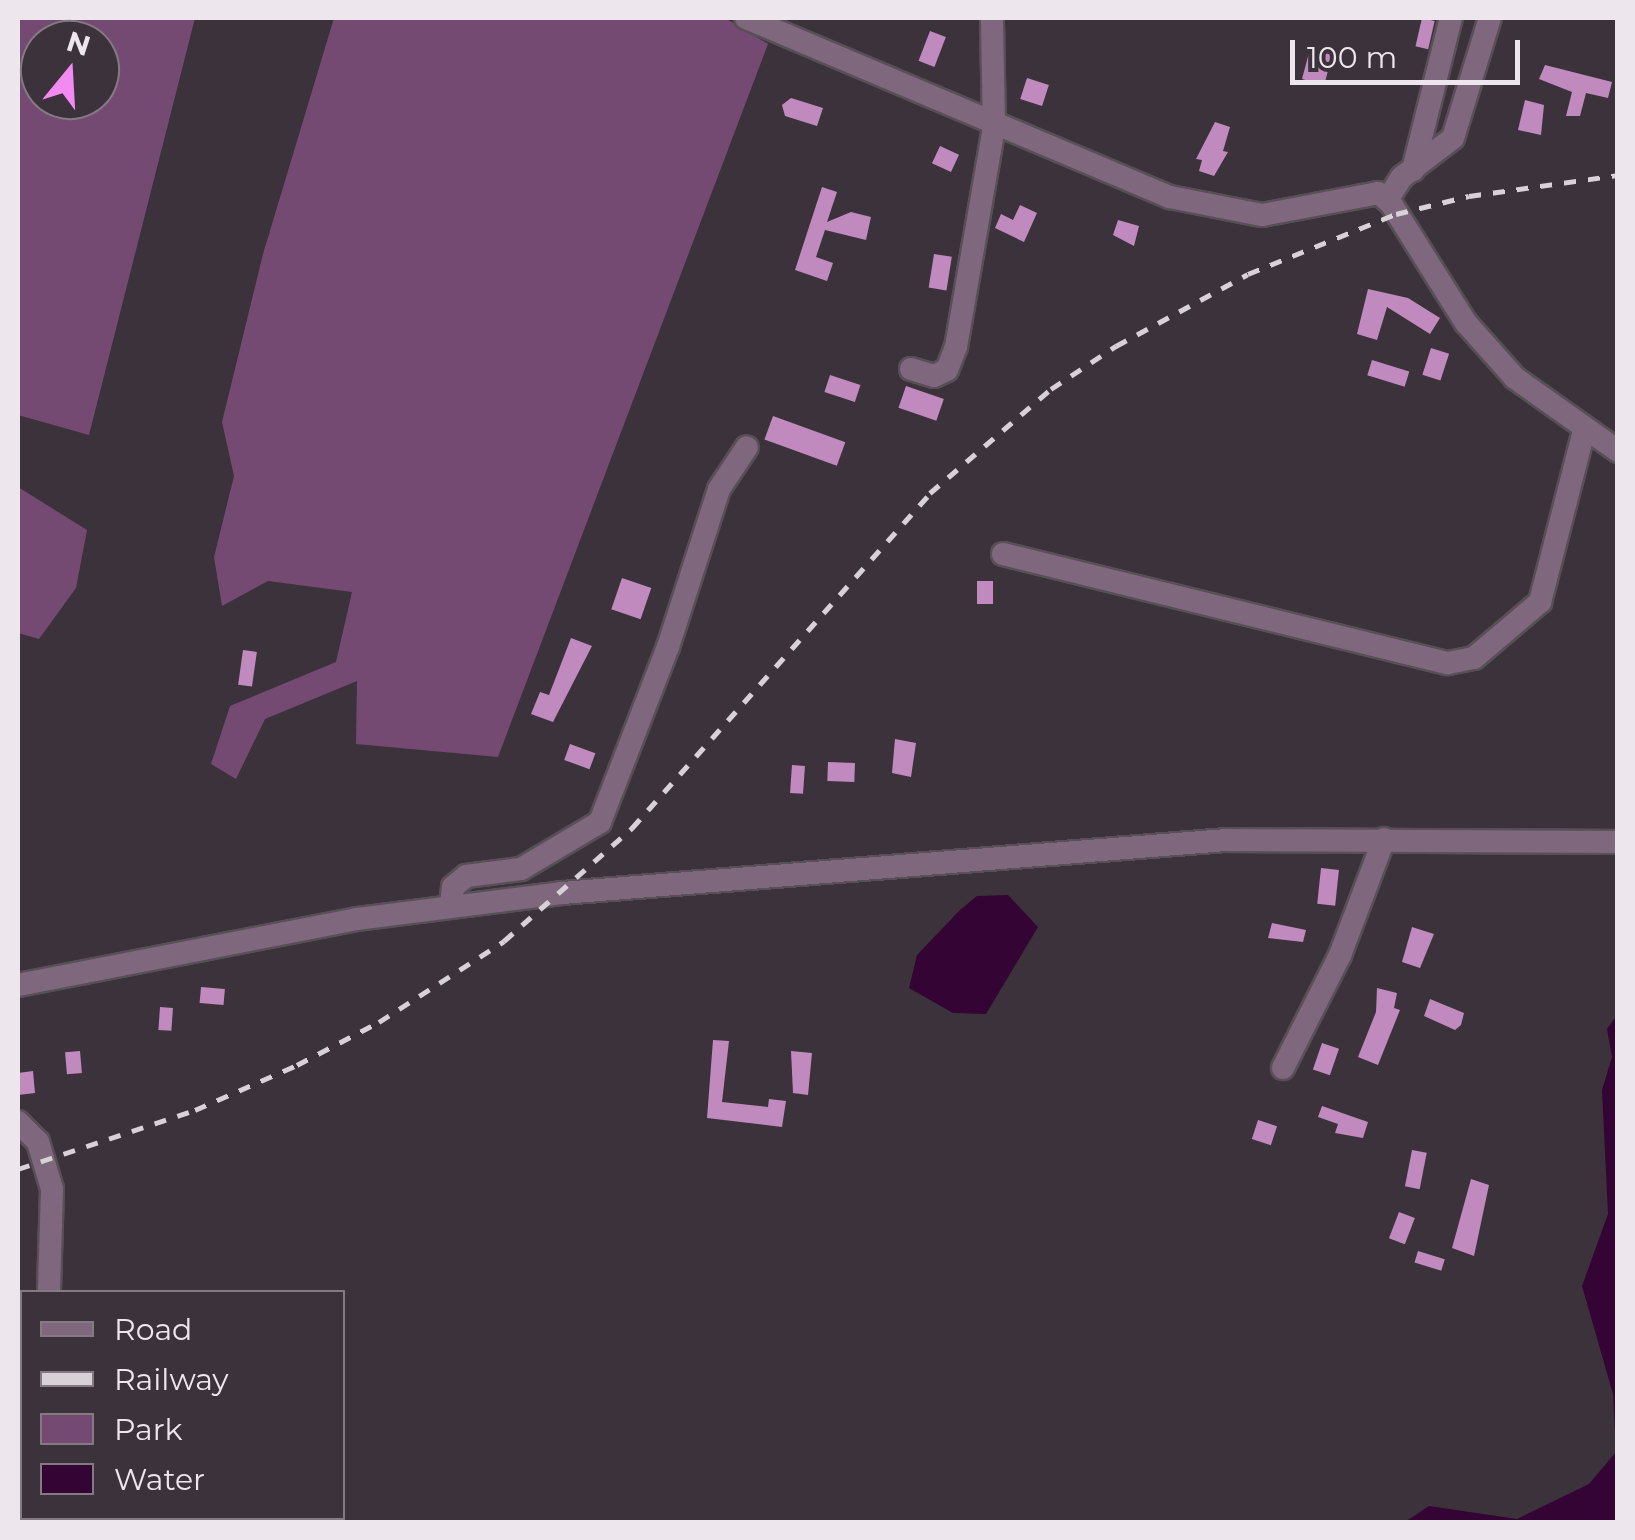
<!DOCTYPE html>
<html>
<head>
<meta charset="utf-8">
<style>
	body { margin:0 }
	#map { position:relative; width:1635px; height:1540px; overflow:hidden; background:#3c323b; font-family:Montserrat,sans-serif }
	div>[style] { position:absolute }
	.green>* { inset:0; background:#744a73 }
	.water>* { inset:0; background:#330434 }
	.building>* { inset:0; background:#c08abf; transform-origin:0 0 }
	.roads { filter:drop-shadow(2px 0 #584f57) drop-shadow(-2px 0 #584f57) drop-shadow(0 2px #584f57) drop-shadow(0 -2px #584f57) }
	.minor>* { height:22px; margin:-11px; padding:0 11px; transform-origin:11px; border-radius:11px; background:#7f687e }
	.rail>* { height:5px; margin-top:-2.5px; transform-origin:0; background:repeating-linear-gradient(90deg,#d8d2d8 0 12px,transparent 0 24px) }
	span { translate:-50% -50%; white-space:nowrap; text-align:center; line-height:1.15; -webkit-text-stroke:10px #3c323b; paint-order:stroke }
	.frame { position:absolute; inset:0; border:20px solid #ede7ed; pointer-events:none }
	.legend { position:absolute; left:20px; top:1290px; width:325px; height:230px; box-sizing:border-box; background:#3c323b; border:2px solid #837a82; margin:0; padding:12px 18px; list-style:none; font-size:30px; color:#ede7ed }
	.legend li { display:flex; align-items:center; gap:20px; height:50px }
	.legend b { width:50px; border:2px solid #837a82 }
	.north { position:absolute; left:20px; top:20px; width:100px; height:100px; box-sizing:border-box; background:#3c323b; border:2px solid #837a82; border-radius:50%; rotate:18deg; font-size:28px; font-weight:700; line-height:40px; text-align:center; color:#ede7ed }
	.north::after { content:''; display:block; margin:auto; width:35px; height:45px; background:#f38af2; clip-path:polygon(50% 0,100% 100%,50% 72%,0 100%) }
	.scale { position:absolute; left:1290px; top:40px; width:230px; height:45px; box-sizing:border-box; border:5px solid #ede7ed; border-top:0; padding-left:12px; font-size:30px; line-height:35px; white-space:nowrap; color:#ede7ed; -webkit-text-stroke:8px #3c323b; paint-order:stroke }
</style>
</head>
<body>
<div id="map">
	<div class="green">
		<i style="clip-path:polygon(evenodd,18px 18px,195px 18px,89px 435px,18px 415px,18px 18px,40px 40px,100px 40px,100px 100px,40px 100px,40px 40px)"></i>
		<i style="clip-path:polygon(334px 18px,725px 18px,768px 44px,498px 757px,356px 744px,357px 681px,265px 719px,236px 779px,211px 764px,230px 706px,336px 662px,352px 592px,268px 581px,222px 606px,214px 557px,234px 476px,222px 422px,263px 254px)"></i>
		<i style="clip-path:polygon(18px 487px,87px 530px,76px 588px,39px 639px,18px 633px)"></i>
	</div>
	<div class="water">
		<i style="clip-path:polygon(1008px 895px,1038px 927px,986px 1014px,953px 1013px,909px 988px,917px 955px,960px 910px,977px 896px)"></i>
		<i style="clip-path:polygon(1617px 1015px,1617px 1522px,1405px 1522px,1429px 1506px,1517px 1519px,1589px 1484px,1616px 1452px,1613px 1394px,1582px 1286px,1608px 1214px,1602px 1090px,1612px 1057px,1607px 1029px)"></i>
	</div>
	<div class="building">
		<i style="left:1422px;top:18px;width:13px;height:29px;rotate:13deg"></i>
		<i style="left:930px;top:31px;width:17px;height:32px;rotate:21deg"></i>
		<i style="left:1310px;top:49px;width:23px;height:31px;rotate:15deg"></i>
		<i style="clip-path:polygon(1545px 65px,1612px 82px,1608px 98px,1586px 93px,1580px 116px,1566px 116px,1572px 92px,1539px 79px)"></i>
		<i style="left:1027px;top:78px;width:23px;height:22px;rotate:18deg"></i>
		<i style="clip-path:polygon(791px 98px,823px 108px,817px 126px,785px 116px,782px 105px)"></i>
		<i style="clip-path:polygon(1525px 100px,1544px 105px,1541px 135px,1518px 130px)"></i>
		<i style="clip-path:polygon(1215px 122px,1230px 127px,1223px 151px,1228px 152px,1214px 176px,1199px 171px,1202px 160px,1196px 159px)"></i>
		<i style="left:940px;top:146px;width:21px;height:19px;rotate:25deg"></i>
		<i style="clip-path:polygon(822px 187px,837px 192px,827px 222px,851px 212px,871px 217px,866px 240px,825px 230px,816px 257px,833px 263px,827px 281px,795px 270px)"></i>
		<i style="clip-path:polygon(1020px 205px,1037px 213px,1024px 242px,995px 228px,1001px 214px,1013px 220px)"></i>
		<i style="clip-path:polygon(1118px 220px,1139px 226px,1134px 246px,1113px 235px)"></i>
		<i style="left:934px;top:254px;width:18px;height:34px;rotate:9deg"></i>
		<i style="clip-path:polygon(1368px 289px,1408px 298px,1440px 318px,1430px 334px,1387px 307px,1377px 340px,1357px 334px)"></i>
		<i style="left:1431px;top:348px;width:19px;height:28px;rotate:18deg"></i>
		<i style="left:1372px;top:360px;width:39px;height:16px;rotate:17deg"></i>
		<i style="left:830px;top:375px;width:32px;height:18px;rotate:18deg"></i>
		<i style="left:906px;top:386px;width:40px;height:23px;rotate:19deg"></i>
		<i style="left:773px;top:416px;width:77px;height:25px;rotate:20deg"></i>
		<i style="left:622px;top:578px;width:31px;height:33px;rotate:19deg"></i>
		<i style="left:977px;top:581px;width:16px;height:23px"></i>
		<i style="clip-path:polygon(571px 638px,592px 646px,553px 722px,531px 714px,540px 692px,549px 695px)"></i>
		<i style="left:243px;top:650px;width:14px;height:35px;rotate:8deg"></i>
		<i style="clip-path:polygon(895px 739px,916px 743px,911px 777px,892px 773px)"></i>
		<i style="left:570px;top:744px;width:27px;height:17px;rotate:20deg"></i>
		<i style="left:828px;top:762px;width:27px;height:19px;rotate:2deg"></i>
		<i style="left:792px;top:765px;width:13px;height:28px;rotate:4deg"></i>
		<i style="left:1321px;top:868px;width:18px;height:36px;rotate:6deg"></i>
		<i style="clip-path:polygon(1272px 923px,1306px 930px,1303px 942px,1268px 938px)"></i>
		<i style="clip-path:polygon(1412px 927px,1434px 934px,1420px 968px,1402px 962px)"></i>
		<i style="left:201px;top:987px;width:24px;height:16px;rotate:5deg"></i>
		<i style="clip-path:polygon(1377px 988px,1397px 993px,1394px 1008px,1400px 1010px,1378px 1065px,1358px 1057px,1376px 1012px)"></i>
		<i style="clip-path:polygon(1430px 999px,1464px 1013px,1461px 1025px,1455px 1030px,1424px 1016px)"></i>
		<i style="left:160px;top:1007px;width:13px;height:23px;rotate:4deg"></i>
		<i style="clip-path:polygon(713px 1040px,729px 1041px,722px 1102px,768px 1107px,769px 1099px,786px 1101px,782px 1127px,707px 1118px)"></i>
		<i style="left:1322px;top:1043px;width:18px;height:28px;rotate:19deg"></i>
		<i style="left:80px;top:1051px;width:22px;height:15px;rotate:85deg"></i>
		<i style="clip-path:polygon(791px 1051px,812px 1053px,808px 1095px,793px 1093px)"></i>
		<i style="clip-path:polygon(33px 1071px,35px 1093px,18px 1095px,18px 1073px)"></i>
		<i style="clip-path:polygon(1322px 1106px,1368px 1122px,1363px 1138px,1335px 1133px,1338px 1124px,1318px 1117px)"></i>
		<i style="left:1258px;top:1120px;width:20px;height:20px;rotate:18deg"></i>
		<i style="left:1412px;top:1150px;width:15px;height:37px;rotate:11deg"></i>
		<i style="clip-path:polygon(1471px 1179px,1489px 1185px,1474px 1256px,1452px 1248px)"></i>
		<i style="left:1399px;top:1212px;width:17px;height:28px;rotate:21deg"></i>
		<i style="left:1418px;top:1251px;width:28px;height:12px;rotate:17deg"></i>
	</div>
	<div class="roads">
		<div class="minor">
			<i style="left:746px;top:18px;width:460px;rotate:22.9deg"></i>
			<i style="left:1170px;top:197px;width:94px;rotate:11.1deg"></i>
			<i style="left:1262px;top:215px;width:118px;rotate:-10.7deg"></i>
			<i style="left:1378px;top:193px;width:15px;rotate:37deg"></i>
			<i style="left:1390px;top:202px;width:143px;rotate:57.9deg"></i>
			<i style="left:1466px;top:323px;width:74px;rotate:48.3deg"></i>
			<i style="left:1515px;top:378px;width:126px;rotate:35.3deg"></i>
			<i style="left:1413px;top:170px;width:157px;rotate:-76deg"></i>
			<i style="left:1387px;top:200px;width:27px;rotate:-57deg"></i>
			<i style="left:1402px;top:177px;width:64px;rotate:-37.4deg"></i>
			<i style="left:1453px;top:138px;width:126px;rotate:-72.9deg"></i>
			<i style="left:911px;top:369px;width:24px;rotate:17deg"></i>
			<i style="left:934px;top:376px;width:14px;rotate:-25deg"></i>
			<i style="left:947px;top:370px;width:25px;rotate:-69deg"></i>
			<i style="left:956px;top:347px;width:223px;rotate:-80.2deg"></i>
			<i style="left:994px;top:127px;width:109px;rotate:-91.1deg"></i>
			<i style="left:1003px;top:554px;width:458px;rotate:13.8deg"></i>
			<i style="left:1448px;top:663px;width:26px;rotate:-11deg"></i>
			<i style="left:1474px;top:658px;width:87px;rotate:-40.3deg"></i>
			<i style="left:1540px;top:602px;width:177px;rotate:-75.6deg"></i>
			<i style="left:451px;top:904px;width:17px;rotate:-83deg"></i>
			<i style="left:453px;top:887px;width:17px;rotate:-40deg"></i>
			<i style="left:466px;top:876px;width:55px;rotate:-7.3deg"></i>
			<i style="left:521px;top:869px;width:92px;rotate:-30.7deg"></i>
			<i style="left:600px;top:822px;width:188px;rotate:-68.8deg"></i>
			<i style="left:668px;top:647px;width:166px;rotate:-72.1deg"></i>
			<i style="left:719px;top:489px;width:50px;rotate:-56.3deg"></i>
			<i style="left:18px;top:985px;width:345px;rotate:-11deg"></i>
			<i style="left:357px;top:919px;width:207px;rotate:-7.2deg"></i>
			<i style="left:562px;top:893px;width:667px;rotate:-4.56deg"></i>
			<i style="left:1227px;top:840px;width:391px;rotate:0.3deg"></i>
			<i style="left:1283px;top:1068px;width:127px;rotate:-63.2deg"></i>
			<i style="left:1340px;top:955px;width:124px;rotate:-69.2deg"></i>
			<i style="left:18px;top:1122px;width:28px;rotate:45deg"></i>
			<i style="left:38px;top:1142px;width:49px;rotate:73.4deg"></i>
			<i style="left:52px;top:1189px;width:103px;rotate:91.7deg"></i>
		</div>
	</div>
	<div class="rail">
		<i style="left:18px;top:1169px;width:187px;rotate:-18.4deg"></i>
		<i style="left:195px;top:1110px;width:111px;rotate:-23.8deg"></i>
		<i style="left:297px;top:1065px;width:93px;rotate:-27.7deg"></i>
		<i style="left:379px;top:1022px;width:149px;rotate:-32.9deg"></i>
		<i style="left:504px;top:941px;width:171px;rotate:-41.4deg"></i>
		<i style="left:632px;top:828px;width:448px;rotate:-48.3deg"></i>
		<i style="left:930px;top:493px;width:160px;rotate:-40.7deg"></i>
		<i style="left:1051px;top:389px;width:78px;rotate:-33.5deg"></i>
		<i style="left:1116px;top:346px;width:150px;rotate:-28.6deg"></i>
		<i style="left:1248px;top:274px;width:160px;rotate:-22.1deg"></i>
		<i style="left:1396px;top:214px;width:75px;rotate:-13.9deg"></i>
		<i style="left:1469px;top:196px;width:150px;rotate:-8deg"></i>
	</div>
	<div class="frame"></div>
	<ul class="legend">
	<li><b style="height:12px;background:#7f687e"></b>Road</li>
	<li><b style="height:12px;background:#d8d2d8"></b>Railway</li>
	<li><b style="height:28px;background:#744a73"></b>Park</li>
	<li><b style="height:28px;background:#330434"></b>Water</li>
	</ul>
	<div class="north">N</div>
	<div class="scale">100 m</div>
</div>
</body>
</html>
